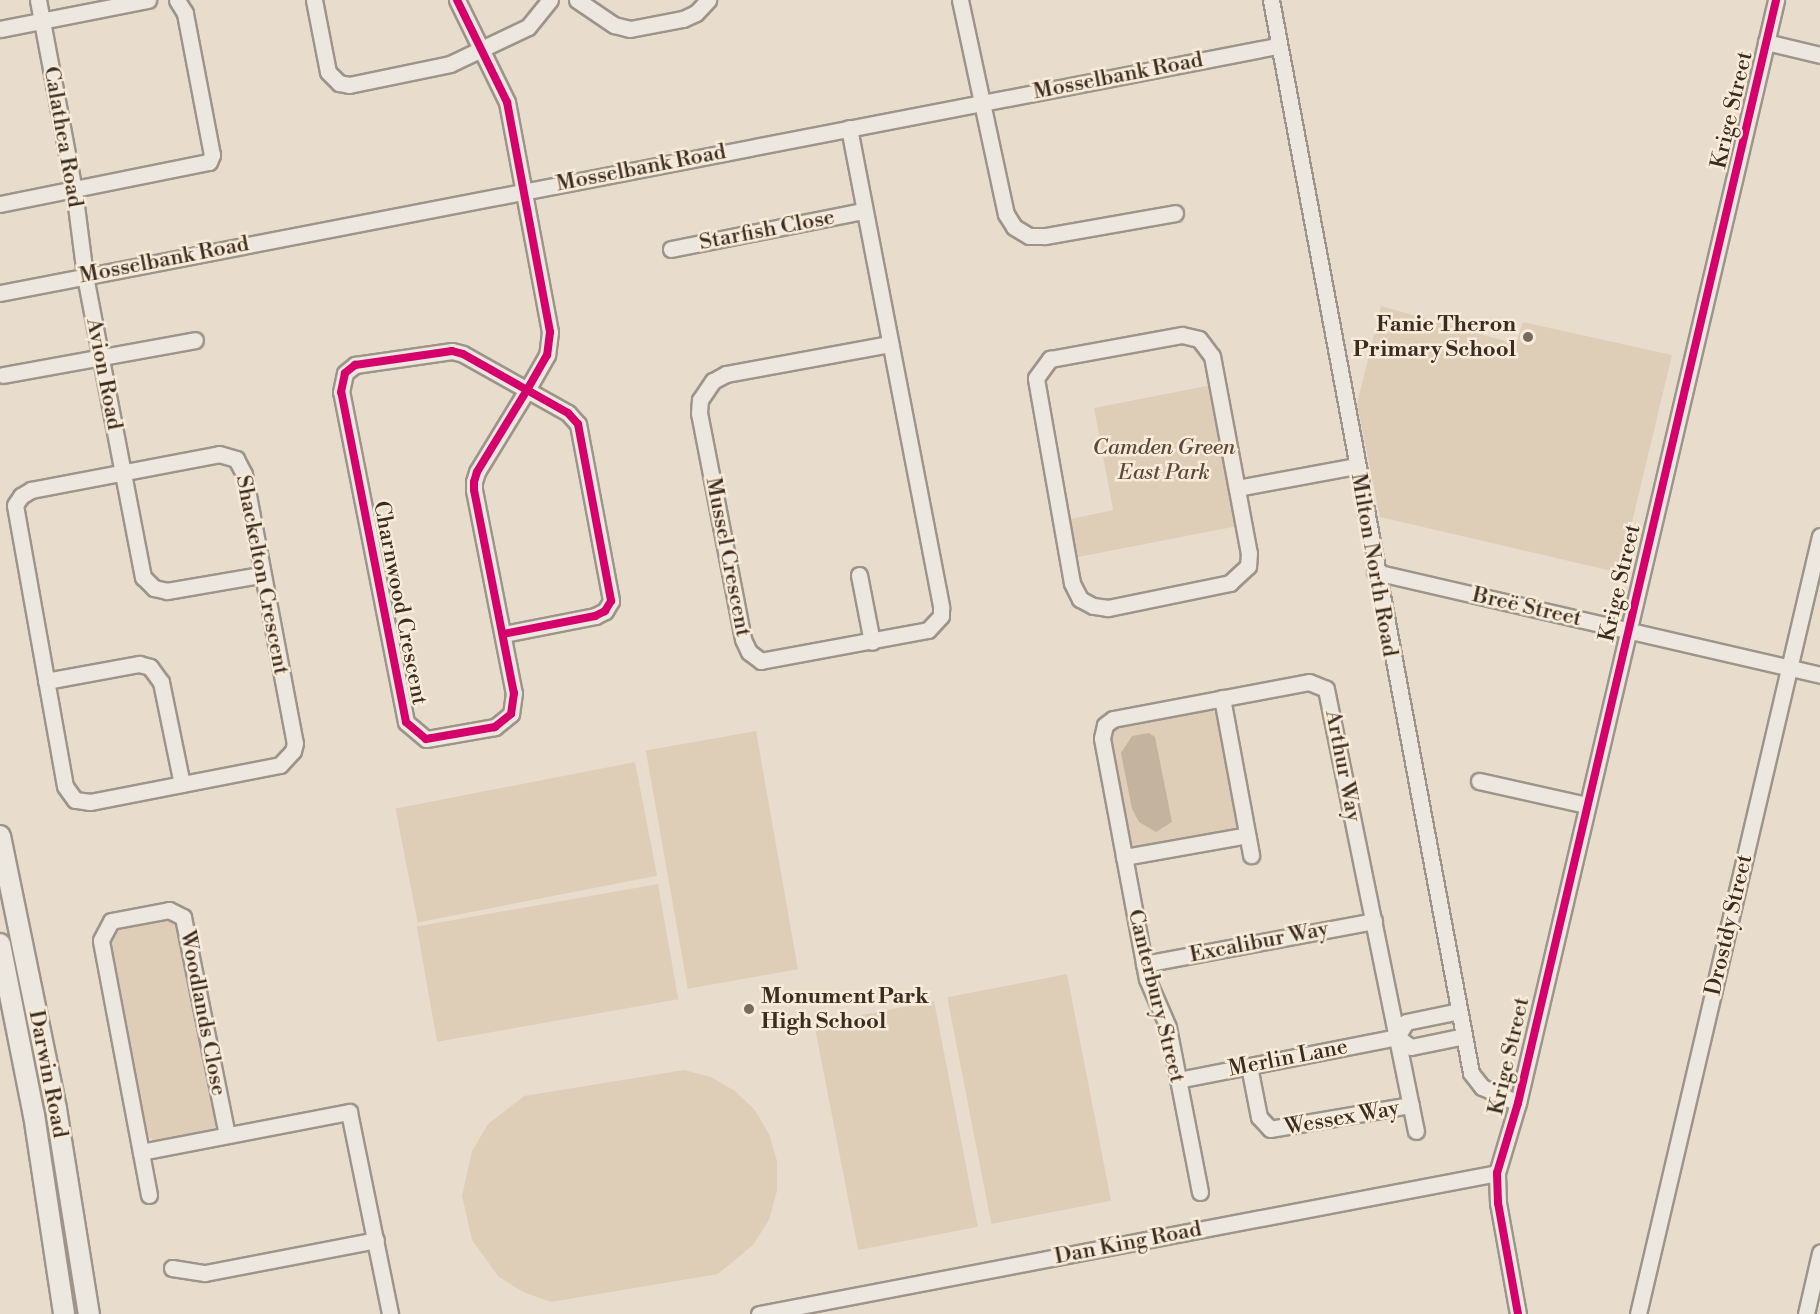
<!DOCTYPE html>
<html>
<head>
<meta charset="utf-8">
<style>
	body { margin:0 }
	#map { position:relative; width:1820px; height:1314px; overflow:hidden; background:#e8ddcd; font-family:"Libre Bodoni",serif }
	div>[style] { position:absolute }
	.green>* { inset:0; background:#deceb8; transform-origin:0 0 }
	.water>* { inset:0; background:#c4b49f }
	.roads { filter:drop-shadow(2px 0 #9d948a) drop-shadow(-2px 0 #9d948a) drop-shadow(0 2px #9d948a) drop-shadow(0 -2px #9d948a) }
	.minor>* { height:15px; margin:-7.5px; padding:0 7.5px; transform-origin:7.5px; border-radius:7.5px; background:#ece7df }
	.tertiary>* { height:20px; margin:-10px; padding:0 10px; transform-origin:10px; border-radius:10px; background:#ece7df }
	.cycleway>* { height:8px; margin:-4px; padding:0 4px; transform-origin:4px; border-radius:4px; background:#d6006c }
	.dots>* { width:16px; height:16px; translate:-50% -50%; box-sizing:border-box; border:3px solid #f8ebd7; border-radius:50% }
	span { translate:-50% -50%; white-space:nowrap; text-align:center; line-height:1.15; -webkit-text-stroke:5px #f8ebd7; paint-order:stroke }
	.street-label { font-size:22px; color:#3b2c22 }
	.poi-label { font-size:22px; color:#3b2c22; font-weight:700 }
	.right { translate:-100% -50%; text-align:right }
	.left { translate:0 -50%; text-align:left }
	.park-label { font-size:22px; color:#5a4a3c; font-style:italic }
</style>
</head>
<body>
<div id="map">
	<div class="green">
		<i style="clip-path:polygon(1381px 306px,1516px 344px,1523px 322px,1672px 355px,1620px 573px,1380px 517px,1357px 404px)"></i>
		<i style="clip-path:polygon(1211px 385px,1238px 526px,1073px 558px,1066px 520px,1113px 510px,1094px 408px)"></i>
		<i style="clip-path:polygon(1207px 708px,1218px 714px,1239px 821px,1236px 827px,1230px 832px,1136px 848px,1128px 841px,1108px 734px,1116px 725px)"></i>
		<i style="left:756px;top:731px;width:242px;height:112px;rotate:80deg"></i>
		<i style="left:635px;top:762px;width:116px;height:244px;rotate:79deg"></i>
		<i style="left:658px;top:884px;width:117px;height:245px;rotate:80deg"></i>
		<i style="clip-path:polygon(168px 916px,178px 920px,218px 1123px,211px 1132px,156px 1142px,145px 1134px,107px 937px,113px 927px)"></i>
		<i style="left:1067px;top:974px;width:231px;height:122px;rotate:79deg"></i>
		<i style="left:934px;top:1001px;width:230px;height:122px;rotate:79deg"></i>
		<i style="clip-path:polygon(684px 1070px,711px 1077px,735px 1091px,755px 1110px,769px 1134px,777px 1161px,777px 1191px,769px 1220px,753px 1245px,718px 1274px,551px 1302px,523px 1292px,498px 1276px,472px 1240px,462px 1196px,472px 1151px,488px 1124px,524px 1096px)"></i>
	</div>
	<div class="water">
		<i style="clip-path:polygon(1149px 733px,1155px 737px,1172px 822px,1156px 832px,1139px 822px,1132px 809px,1121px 753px,1132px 736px)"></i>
	</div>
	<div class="roads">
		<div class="minor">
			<i style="left:38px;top:0;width:193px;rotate:79.3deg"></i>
			<i style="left:74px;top:190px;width:87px;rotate:82.7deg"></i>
			<i style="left:85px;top:276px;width:307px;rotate:79.1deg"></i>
			<i style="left:143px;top:577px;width:16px;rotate:45deg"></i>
			<i style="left:154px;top:588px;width:13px;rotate:13deg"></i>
			<i style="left:167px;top:591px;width:95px;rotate:-9.7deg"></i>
			<i style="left:314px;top:0;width:73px;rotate:79deg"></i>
			<i style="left:328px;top:72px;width:16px;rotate:45deg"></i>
			<i style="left:339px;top:83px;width:10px;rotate:11deg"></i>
			<i style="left:349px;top:85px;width:103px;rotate:-11.7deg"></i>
			<i style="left:450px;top:64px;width:86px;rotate:-25.4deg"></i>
			<i style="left:528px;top:27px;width:35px;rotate:-51deg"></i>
			<i style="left:457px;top:0;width:114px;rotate:63.9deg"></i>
			<i style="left:507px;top:102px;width:234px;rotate:79.4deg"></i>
			<i style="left:550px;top:332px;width:23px;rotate:97deg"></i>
			<i style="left:547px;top:355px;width:40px;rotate:119.7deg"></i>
			<i style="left:527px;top:390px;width:96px;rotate:121.4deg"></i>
			<i style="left:477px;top:472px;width:10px;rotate:107deg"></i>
			<i style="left:474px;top:482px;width:8px;rotate:90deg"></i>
			<i style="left:474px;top:490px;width:207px;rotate:78.9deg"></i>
			<i style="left:514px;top:693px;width:21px;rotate:98deg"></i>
			<i style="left:511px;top:714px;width:21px;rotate:141deg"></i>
			<i style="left:495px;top:727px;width:70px;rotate:170.1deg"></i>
			<i style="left:426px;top:739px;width:26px;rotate:-140deg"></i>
			<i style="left:406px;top:722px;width:336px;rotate:-101.1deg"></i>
			<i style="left:341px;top:392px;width:19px;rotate:-78deg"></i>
			<i style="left:345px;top:373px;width:13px;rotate:-39deg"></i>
			<i style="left:355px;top:365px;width:98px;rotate:-8.2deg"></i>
			<i style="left:452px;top:351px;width:11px;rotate:15deg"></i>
			<i style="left:463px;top:354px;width:73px;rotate:29.4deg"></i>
			<i style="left:527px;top:390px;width:47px;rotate:29.3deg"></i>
			<i style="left:568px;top:413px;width:15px;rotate:48deg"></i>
			<i style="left:578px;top:424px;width:180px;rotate:79.4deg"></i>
			<i style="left:611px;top:601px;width:12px;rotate:121deg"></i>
			<i style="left:605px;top:611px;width:11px;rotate:153deg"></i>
			<i style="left:595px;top:616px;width:94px;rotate:168.9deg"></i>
			<i style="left:577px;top:0;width:45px;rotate:34deg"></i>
			<i style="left:614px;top:25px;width:16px;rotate:14deg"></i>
			<i style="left:630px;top:29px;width:54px;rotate:-10.7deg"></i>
			<i style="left:683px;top:19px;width:14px;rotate:-25deg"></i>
			<i style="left:696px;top:13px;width:18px;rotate:-47deg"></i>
			<i style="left:960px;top:0;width:219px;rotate:77.9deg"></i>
			<i style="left:1006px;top:214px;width:15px;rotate:58deg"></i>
			<i style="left:1014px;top:227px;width:17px;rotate:31deg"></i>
			<i style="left:1029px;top:236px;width:16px"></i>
			<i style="left:1045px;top:236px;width:132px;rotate:-10deg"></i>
			<i style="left:1271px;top:0;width:1091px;rotate:79.44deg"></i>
			<i style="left:1471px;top:1073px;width:18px;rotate:52deg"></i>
			<i style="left:1482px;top:1087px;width:39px;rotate:24deg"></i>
			<i style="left:0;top:29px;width:151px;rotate:-11.1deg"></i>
			<i style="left:1766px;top:42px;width:56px;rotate:13.5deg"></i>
			<i style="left:849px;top:128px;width:489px;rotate:79.1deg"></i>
			<i style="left:941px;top:608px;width:8px;rotate:90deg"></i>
			<i style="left:941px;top:616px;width:19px;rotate:133deg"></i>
			<i style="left:928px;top:630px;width:170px;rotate:169.5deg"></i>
			<i style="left:761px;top:661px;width:15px;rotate:-143deg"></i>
			<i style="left:749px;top:652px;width:14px;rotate:-115deg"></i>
			<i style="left:743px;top:639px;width:230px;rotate:-101deg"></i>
			<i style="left:699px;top:413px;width:13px;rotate:-86deg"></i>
			<i style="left:700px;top:400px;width:23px;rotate:-56deg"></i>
			<i style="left:713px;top:381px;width:15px;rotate:-28deg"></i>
			<i style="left:726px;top:374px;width:167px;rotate:-10.4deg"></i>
			<i style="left:0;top:204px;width:213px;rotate:-11.4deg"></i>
			<i style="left:209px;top:162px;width:8px;rotate:-67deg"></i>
			<i style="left:212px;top:155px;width:145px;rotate:-100.8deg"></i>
			<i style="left:185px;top:13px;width:15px;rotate:-122deg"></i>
			<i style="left:671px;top:249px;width:196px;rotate:-11.2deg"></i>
			<i style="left:0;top:293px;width:1301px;rotate:-10.95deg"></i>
			<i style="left:1182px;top:335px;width:17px;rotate:13deg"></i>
			<i style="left:1199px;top:339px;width:21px;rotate:53deg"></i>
			<i style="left:1212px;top:356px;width:200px;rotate:79.4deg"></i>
			<i style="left:1249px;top:553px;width:13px;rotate:94deg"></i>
			<i style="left:1248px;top:566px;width:25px;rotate:137deg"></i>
			<i style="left:1230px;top:583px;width:125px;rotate:168.4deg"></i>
			<i style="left:1108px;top:608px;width:15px;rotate:-172deg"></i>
			<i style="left:1093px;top:606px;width:15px;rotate:-152deg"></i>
			<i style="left:1080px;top:599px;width:18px;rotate:-117deg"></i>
			<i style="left:1072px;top:583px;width:208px;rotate:-100deg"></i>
			<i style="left:1036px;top:378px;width:24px;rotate:-54deg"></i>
			<i style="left:1050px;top:359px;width:134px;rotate:-10.3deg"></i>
			<i style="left:3px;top:375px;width:195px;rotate:-10.3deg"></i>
			<i style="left:219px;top:454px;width:18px;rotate:16deg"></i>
			<i style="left:236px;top:459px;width:17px;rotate:62deg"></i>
			<i style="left:244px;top:474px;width:274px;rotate:79.3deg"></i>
			<i style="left:295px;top:743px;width:8px;rotate:104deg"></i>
			<i style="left:293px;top:751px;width:19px;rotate:133deg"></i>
			<i style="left:280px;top:765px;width:194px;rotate:169deg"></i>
			<i style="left:90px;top:802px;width:15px;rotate:-172deg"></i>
			<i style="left:75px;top:800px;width:17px;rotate:-126deg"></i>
			<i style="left:65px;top:786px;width:285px;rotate:-100.1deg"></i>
			<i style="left:15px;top:505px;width:11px;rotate:-56deg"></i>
			<i style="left:21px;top:496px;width:12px;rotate:-31deg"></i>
			<i style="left:31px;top:490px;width:191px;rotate:-10.8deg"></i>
			<i style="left:1237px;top:488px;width:121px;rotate:-10.5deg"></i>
			<i style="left:1375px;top:572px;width:457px;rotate:13deg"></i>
			<i style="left:859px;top:575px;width:68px;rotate:79deg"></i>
			<i style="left:46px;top:681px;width:95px;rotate:-10.4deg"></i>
			<i style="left:139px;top:664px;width:11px;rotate:15deg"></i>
			<i style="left:150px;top:667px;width:19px;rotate:54deg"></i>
			<i style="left:161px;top:682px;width:104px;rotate:78.4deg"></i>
			<i style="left:1222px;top:698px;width:160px;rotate:79.5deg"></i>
			<i style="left:1479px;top:781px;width:110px;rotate:12.6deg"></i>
			<i style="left:1124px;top:857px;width:125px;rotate:-10.1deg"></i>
			<i style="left:1144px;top:964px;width:234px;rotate:-10.6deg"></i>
			<i style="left:1397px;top:1037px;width:17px;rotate:-59deg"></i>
			<i style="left:1406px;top:1022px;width:54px;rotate:-11.7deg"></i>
			<i style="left:1249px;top:1066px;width:52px;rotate:78.9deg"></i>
			<i style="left:1259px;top:1117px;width:16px;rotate:47deg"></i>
			<i style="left:1270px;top:1129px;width:143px;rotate:-9.7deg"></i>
			<i style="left:1178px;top:1080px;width:223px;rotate:-11.1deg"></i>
			<i style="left:1397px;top:1037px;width:17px;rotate:36deg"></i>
			<i style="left:1411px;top:1047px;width:54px;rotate:-11.7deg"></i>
			<i style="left:141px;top:1152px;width:212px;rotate:-10.9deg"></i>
			<i style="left:349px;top:1112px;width:206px;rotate:78.5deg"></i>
			<i style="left:1200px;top:1192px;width:168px;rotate:-101deg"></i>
			<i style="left:1168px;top:1027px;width:52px;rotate:-113.6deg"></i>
			<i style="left:1147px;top:979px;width:245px;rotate:-100.6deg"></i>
			<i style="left:1102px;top:738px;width:13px;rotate:-77deg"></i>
			<i style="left:1105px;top:725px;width:10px;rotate:-37deg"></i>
			<i style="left:1113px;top:719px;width:199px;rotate:-10.7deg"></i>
			<i style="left:1309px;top:682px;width:18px;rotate:22deg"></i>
			<i style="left:1326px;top:689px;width:451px;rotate:78.5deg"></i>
			<i style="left:149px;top:1195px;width:259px;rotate:-100.7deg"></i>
			<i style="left:101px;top:940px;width:21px;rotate:-62deg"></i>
			<i style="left:111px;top:921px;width:59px;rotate:-10.7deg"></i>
			<i style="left:169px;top:910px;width:16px;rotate:27deg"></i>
			<i style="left:183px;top:917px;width:222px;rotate:78.6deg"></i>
			<i style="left:172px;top:1268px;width:33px;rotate:9deg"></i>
			<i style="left:205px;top:1273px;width:174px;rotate:-10.9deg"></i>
			<i style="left:759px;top:1314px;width:751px;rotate:-10.82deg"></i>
			<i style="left:1518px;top:1314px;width:113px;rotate:-100.2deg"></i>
			<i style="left:1498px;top:1203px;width:30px;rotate:-92deg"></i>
			<i style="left:1497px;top:1173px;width:73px;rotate:-73.3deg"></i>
			<i style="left:1518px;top:1103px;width:1133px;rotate:-76.83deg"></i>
			<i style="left:1638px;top:1314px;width:799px;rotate:-76.83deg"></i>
			<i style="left:1806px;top:1314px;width:63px;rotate:-77.1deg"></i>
		</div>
		<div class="tertiary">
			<i style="left:0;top:836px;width:279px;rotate:78.4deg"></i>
			<i style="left:56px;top:1109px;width:208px;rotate:80.9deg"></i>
			<i style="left:0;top:944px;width:174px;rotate:78.8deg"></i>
			<i style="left:34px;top:1115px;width:201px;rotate:81.4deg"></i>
		</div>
	</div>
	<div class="cycleway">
		<i style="left:457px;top:0;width:114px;rotate:63.9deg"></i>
		<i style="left:507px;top:102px;width:234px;rotate:79.4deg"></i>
		<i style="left:550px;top:332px;width:23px;rotate:97deg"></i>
		<i style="left:547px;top:355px;width:40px;rotate:119.7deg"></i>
		<i style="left:527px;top:390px;width:96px;rotate:121.4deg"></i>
		<i style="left:477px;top:472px;width:10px;rotate:107deg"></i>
		<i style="left:474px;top:482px;width:8px;rotate:90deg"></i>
		<i style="left:474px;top:490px;width:207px;rotate:78.9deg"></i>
		<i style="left:514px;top:693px;width:21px;rotate:98deg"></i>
		<i style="left:511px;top:714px;width:21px;rotate:141deg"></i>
		<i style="left:495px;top:727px;width:70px;rotate:170.1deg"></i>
		<i style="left:426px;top:739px;width:26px;rotate:-140deg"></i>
		<i style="left:406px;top:722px;width:336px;rotate:-101.1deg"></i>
		<i style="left:341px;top:392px;width:19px;rotate:-78deg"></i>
		<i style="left:345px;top:373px;width:13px;rotate:-39deg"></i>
		<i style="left:355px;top:365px;width:98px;rotate:-8.2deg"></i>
		<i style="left:452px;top:351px;width:11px;rotate:15deg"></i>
		<i style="left:463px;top:354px;width:73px;rotate:29.4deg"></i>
		<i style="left:527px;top:390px;width:47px;rotate:29.3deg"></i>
		<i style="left:568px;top:413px;width:15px;rotate:48deg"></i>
		<i style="left:578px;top:424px;width:180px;rotate:79.4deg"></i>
		<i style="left:611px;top:601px;width:12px;rotate:121deg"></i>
		<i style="left:605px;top:611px;width:11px;rotate:153deg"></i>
		<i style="left:595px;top:616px;width:94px;rotate:168.9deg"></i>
		<i style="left:1518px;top:1314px;width:113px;rotate:-100.2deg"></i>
		<i style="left:1498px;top:1203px;width:30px;rotate:-92deg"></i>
		<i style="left:1497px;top:1173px;width:73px;rotate:-73.3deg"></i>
		<i style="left:1518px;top:1103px;width:1133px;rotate:-76.83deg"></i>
	</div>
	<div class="dots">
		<i style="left:1528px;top:337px;background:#786a5e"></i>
		<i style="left:749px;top:1009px;background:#786a5e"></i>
	</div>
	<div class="street-label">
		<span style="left:1118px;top:76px;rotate:-11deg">Mosselbank Road</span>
		<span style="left:1732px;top:110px;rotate:-77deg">Krige Street</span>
		<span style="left:63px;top:137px;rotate:80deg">Calathea Road</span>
		<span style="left:641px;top:168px;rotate:-11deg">Mosselbank Road</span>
		<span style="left:767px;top:230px;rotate:-11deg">Starfish Close</span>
		<span style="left:164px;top:260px;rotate:-11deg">Mosselbank Road</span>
		<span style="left:104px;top:374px;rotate:79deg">Avion Road</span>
		<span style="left:728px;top:557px;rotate:79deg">Mussel Crescent</span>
		<span style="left:1374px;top:565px;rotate:80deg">Milton North Road</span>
		<span style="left:262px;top:575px;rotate:79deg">Shackelton Crescent</span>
		<span style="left:1620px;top:583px;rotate:-77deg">Krige Street</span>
		<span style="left:400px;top:603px;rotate:79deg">Charnwood Crescent</span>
		<span style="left:1527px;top:607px;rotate:13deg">Breë Street</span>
		<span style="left:1343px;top:766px;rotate:79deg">Arthur Way</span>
		<span style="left:1729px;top:925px;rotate:-77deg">Drostdy Street</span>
		<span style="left:1259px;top:942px;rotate:-11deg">Excalibur Way</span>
		<span style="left:1156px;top:996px;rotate:76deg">Canterbury Street</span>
		<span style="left:203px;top:1013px;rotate:79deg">Woodlands Close</span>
		<span style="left:1509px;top:1056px;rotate:-77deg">Krige Street</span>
		<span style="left:1288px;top:1058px;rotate:-11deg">Merlin Lane</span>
		<span style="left:48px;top:1074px;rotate:79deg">Darwin Road</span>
		<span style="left:1342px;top:1118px;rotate:-10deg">Wessex Way</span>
		<span style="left:1128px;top:1243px;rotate:-11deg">Dan King Road</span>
	</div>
	<div class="poi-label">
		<span class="right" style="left:1516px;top:337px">Fanie Theron<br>Primary School</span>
		<span class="left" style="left:761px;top:1009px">Monument Park<br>High School</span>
	</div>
	<div class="park-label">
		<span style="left:1164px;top:460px">Camden Green<br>East Park</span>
	</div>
</div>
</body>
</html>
